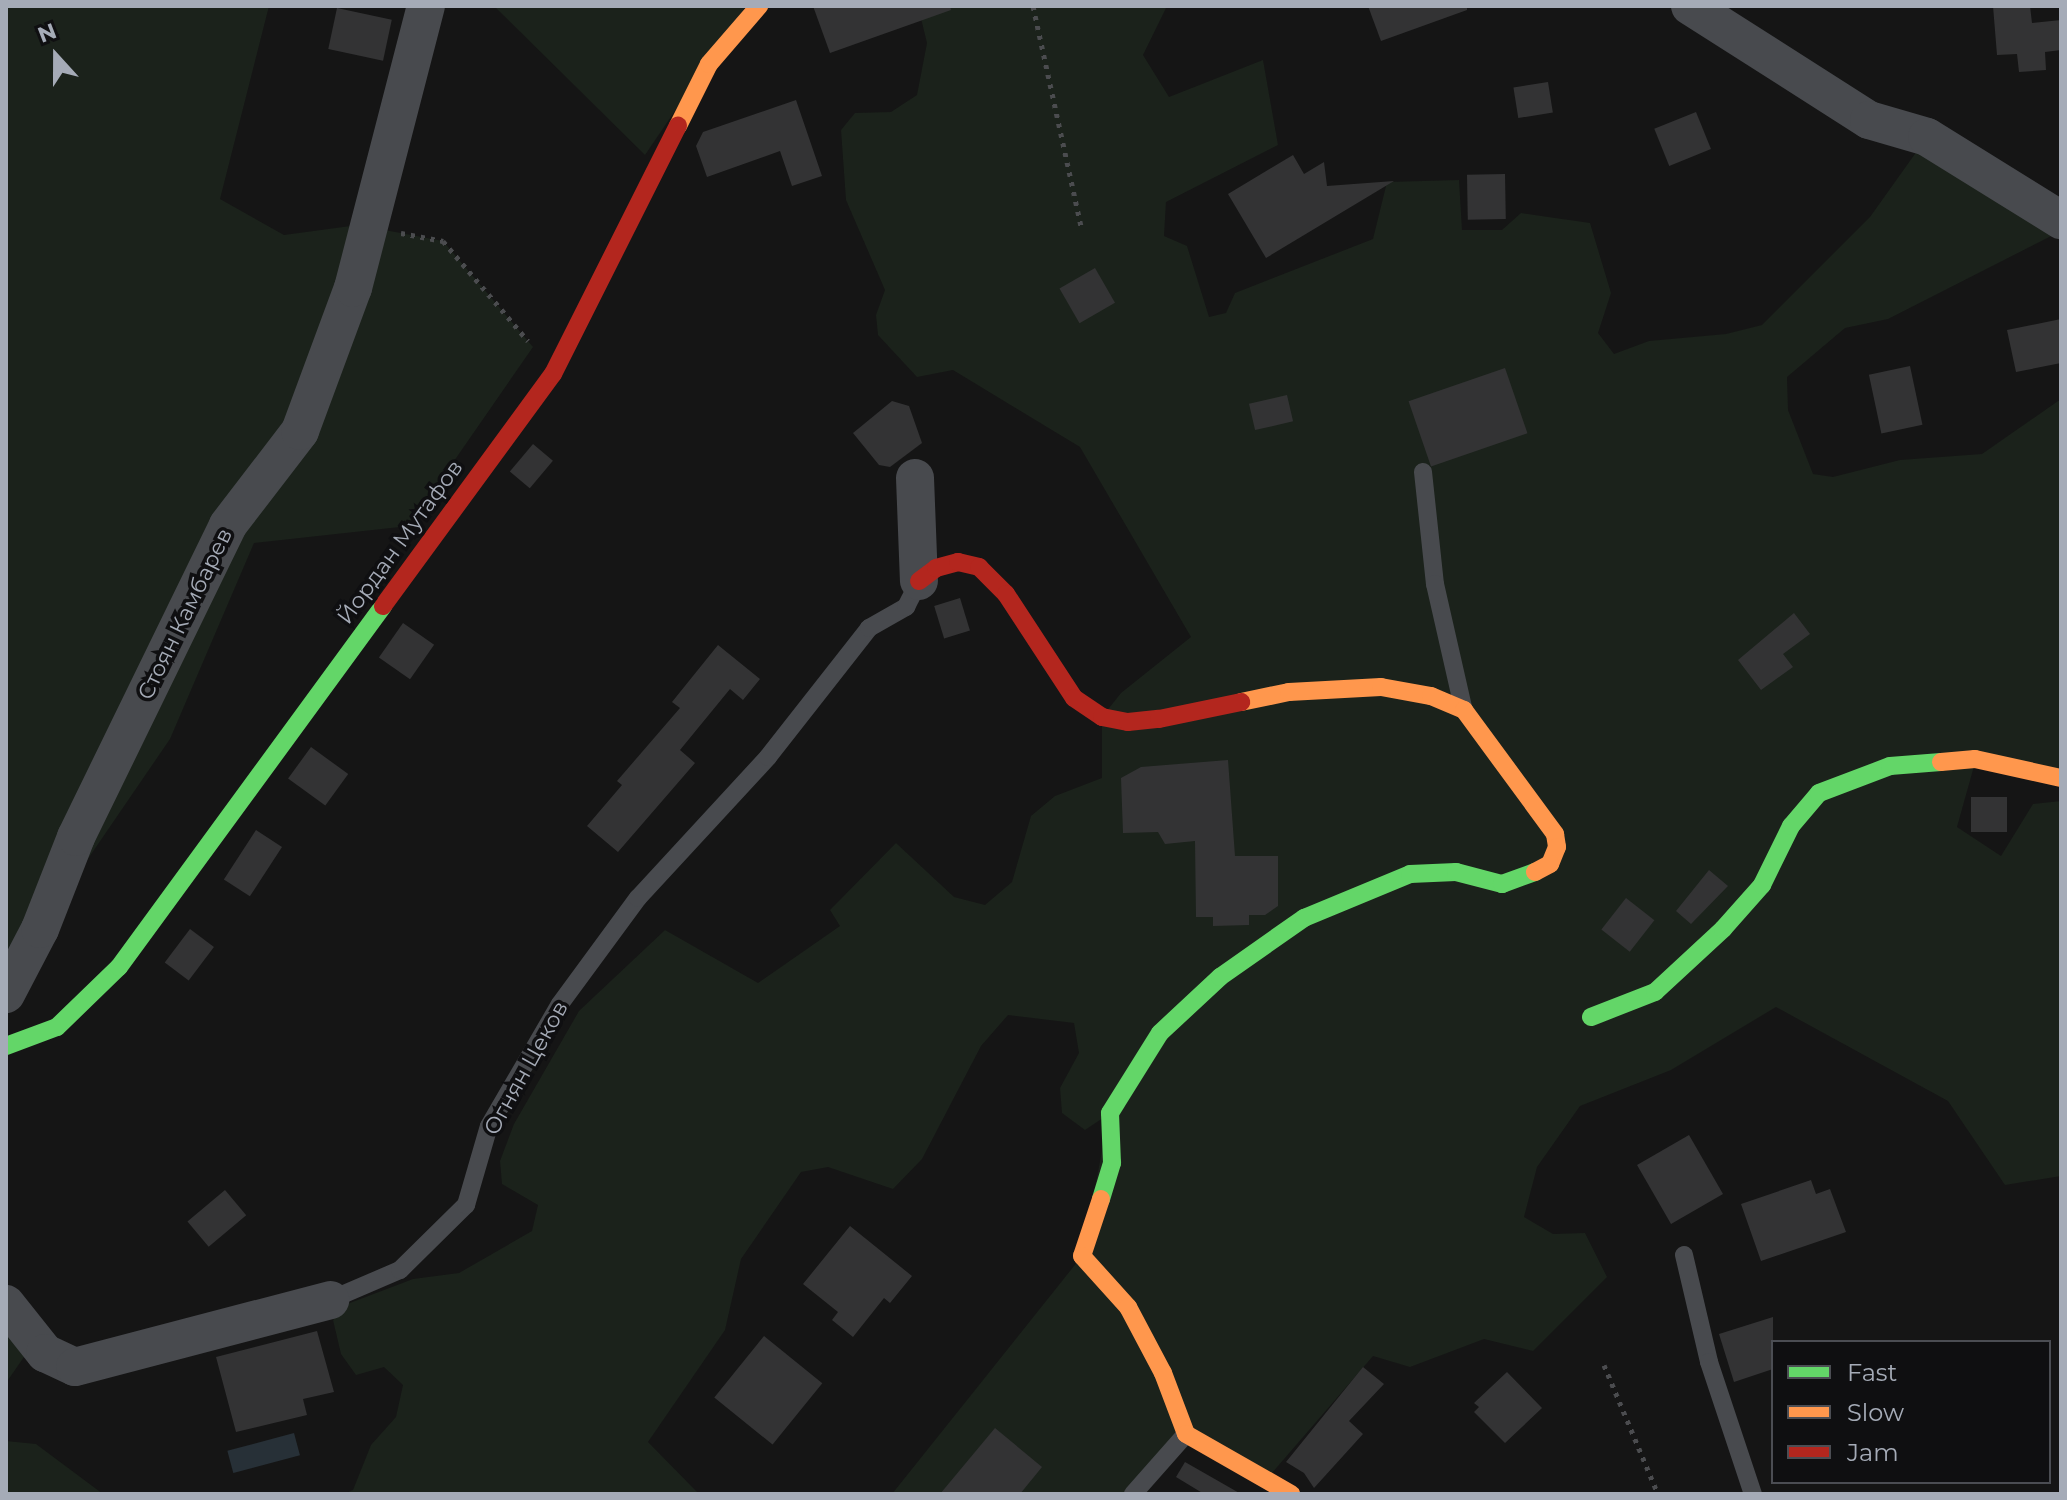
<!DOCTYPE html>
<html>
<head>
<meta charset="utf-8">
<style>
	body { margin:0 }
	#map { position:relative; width:2067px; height:1500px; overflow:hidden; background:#151515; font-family:Montserrat,sans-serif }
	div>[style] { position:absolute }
	.green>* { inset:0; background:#1b221b }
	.water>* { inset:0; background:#273037; transform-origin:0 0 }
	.building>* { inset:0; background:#333334; transform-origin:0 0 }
	.path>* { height:5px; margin-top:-2.5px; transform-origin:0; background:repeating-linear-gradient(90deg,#4b4c4f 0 4px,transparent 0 10px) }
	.lane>* { height:18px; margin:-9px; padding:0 9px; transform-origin:9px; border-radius:9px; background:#484a4e }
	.street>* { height:38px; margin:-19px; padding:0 19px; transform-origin:19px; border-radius:19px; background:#484a4e }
	.fast>* { height:18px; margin:-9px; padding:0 9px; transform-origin:9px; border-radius:9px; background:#63d668 }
	.slow>* { height:18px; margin:-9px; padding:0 9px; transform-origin:9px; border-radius:9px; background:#ff974d }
	.jam>* { height:18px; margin:-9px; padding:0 9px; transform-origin:9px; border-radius:9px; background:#b3261e }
	span { translate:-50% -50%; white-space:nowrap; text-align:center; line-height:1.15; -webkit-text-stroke:7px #0f0f11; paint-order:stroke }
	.street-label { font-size:22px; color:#a5abb7 }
	.frame { position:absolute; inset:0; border:8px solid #a5abb7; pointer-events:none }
	.legend { position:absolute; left:1771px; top:1340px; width:280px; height:144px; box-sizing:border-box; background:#0f0f11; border:2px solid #4b4d53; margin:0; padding:10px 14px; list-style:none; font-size:24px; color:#a5abb7 }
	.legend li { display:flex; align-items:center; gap:16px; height:40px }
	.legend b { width:40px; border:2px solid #4b4d53 }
	.north { position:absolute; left:16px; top:16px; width:80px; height:80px; -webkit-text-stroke:6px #0f0f11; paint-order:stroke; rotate:339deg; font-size:22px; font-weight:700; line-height:32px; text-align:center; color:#a5abb7 }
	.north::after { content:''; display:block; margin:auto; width:28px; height:36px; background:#a5abb7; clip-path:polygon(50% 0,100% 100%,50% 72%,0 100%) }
</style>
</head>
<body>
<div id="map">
	<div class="green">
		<i style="clip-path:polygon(6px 6px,269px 6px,220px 199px,284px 235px,358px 225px,443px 241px,533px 347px,409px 526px,254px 543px,170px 739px,40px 929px,6px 994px)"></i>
		<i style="clip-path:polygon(494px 6px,746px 6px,645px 155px)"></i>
		<i style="clip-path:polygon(918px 6px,1167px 6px,1143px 55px,1169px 97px,1263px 60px,1278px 145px,1166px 202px,1164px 236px,1187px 246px,1209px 317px,1226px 313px,1235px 293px,1373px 239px,1387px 182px,1459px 180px,1462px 230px,1502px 230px,1521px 213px,1590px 223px,1611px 293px,1598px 333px,1614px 354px,1649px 341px,1726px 334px,1762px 325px,1870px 217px,1927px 137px,2061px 231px,1888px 319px,1845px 328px,1787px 377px,1788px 410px,1813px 474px,1833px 477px,1900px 460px,1982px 454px,2061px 399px,2061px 769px,1976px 759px,1957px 827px,2001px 856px,2033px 804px,2061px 801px,2061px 1176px,2005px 1185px,1948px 1101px,1776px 1007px,1671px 1070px,1580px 1106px,1537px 1167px,1524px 1217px,1553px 1234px,1585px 1233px,1607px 1277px,1533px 1351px,1484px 1339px,1410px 1367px,1373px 1356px,1266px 1480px,1186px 1434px,1133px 1494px,892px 1494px,1082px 1256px,1109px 1114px,1085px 1130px,1062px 1113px,1060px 1088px,1079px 1053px,1074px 1023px,1008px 1015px,981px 1046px,922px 1159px,893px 1189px,828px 1167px,801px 1172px,741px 1259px,725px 1330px,648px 1442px,699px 1494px,344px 1494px,353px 1490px,371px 1445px,396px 1417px,403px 1385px,384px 1367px,356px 1375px,341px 1354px,333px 1320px,342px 1306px,413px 1279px,459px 1273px,532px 1231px,538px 1205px,502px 1184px,500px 1161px,514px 1124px,579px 1011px,665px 930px,758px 983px,840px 926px,830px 910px,896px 843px,954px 897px,985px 905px,1012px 882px,1031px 816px,1055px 796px,1102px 778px,1102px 717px,1121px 693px,1191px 637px,1080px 447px,953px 370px,917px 377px,878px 335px,876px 315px,885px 290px,846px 200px,841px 130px,855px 113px,891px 112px,917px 95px,927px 43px)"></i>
		<i style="clip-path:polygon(6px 1304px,35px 1341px,6px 1383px)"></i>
		<i style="clip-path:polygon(6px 1441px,36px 1444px,103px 1494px,6px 1494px)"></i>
	</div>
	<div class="water">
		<i style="left:294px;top:1433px;width:23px;height:69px;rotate:75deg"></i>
	</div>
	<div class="building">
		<i style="clip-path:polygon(813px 6px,950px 6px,951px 10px,830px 53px)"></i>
		<i style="clip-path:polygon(1368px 6px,1467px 6px,1467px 10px,1381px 41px)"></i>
		<i style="clip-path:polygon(1993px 6px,2030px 6px,2032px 23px,2061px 20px,2061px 50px,2045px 52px,2046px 70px,2019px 72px,2017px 54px,1997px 55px)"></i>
		<i style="left:337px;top:8px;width:56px;height:42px;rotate:12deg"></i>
		<i style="left:1548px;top:82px;width:31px;height:35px;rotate:81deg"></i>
		<i style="clip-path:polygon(796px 100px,822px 176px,792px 186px,780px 151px,707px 177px,696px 146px,703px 132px)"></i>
		<i style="left:1696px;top:112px;width:40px;height:45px;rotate:68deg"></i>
		<i style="clip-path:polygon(1293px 155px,1304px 174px,1324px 162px,1327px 186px,1394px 181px,1266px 258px,1228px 194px)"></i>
		<i style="left:1505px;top:174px;width:45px;height:38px;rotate:89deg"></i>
		<i style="left:1095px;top:268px;width:40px;height:41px;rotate:60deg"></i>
		<i style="clip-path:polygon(2061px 319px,2061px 363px,2016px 372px,2007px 330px)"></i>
		<i style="left:1910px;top:366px;width:60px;height:42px;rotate:78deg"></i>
		<i style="left:1505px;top:368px;width:69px;height:102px;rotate:71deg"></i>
		<i style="left:1287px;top:395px;width:27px;height:39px;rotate:77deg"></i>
		<i style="clip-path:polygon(892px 401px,909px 406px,922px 443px,890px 467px,879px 465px,853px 433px)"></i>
		<i style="left:533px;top:444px;width:26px;height:36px;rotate:40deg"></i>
		<i style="left:960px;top:598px;width:34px;height:27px;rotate:73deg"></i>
		<i style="clip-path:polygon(1794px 613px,1810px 634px,1783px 654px,1793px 667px,1761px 690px,1738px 660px)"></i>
		<i style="left:403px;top:623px;width:38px;height:42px;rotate:35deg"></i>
		<i style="clip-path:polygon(718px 645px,760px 679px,743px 700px,730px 689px,680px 750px,695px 763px,618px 852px,587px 826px,622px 785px,617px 781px,680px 708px,672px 702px)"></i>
		<i style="left:311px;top:747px;width:46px;height:39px;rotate:36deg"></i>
		<i style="clip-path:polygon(1228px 760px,1235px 856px,1278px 856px,1278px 906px,1265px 915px,1249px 915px,1249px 925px,1213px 926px,1213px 917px,1196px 917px,1195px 841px,1165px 844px,1158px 832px,1123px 833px,1121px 778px,1141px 767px)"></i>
		<i style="left:1971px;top:797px;width:36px;height:35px"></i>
		<i style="left:256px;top:830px;width:31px;height:59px;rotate:33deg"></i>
		<i style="clip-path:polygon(1709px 870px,1728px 886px,1691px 924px,1676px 911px)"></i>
		<i style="left:1626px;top:898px;width:36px;height:40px;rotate:38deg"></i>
		<i style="left:190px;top:929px;width:30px;height:42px;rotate:37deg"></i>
		<i style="left:1689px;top:1135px;width:68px;height:60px;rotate:60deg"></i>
		<i style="clip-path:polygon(1811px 1180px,1816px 1194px,1830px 1189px,1846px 1232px,1761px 1261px,1741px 1204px)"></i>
		<i style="left:225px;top:1190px;width:33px;height:49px;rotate:50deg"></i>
		<i style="clip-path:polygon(850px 1226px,912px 1276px,890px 1303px,884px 1298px,853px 1337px,832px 1320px,838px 1312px,803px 1284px)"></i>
		<i style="clip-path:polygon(1773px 1317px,1773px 1369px,1734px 1382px,1719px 1334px)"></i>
		<i style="clip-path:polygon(317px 1331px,334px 1392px,303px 1399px,307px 1415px,236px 1432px,216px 1357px)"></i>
		<i style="left:764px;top:1336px;width:75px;height:79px;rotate:39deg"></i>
		<i style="clip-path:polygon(1363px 1367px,1384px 1384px,1349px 1421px,1363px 1434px,1314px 1488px,1304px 1473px,1286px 1462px)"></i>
		<i style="clip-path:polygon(1507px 1372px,1542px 1408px,1505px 1443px,1474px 1412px,1479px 1407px,1474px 1403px)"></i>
		<i style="clip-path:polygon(995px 1428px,1042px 1467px,1020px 1494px,940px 1494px)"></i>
		<i style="clip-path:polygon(1185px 1462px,1241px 1494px,1204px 1494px,1176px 1477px)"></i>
	</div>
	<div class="path">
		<i style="left:1033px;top:6px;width:226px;rotate:77.7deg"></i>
		<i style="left:401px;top:233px;width:43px;rotate:10.8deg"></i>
		<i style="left:443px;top:241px;width:131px;rotate:49.6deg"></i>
		<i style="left:1604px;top:1365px;width:140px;rotate:67.3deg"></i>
	</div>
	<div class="lane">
		<i style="left:1423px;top:472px;width:113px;rotate:83.9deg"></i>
		<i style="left:1435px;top:584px;width:126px;rotate:77.2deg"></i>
		<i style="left:1684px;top:1255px;width:110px;rotate:76.8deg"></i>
		<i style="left:1709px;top:1362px;width:139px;rotate:71.6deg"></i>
		<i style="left:330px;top:1300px;width:76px;rotate:-23.2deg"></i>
		<i style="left:400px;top:1270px;width:93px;rotate:-44.6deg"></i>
		<i style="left:466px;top:1205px;width:82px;rotate:-73.8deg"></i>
		<i style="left:489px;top:1126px;width:141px;rotate:-59.8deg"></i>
		<i style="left:560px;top:1004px;width:132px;rotate:-53.7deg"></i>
		<i style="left:638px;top:898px;width:192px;rotate:-47.3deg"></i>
		<i style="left:768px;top:757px;width:164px;rotate:-51.9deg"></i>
		<i style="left:869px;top:628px;width:43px;rotate:-29.6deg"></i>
		<i style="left:906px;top:607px;width:29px;rotate:-63deg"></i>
		<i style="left:1133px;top:1494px;width:80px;rotate:-48.5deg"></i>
	</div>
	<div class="street">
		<i style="left:1690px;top:6px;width:212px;rotate:32.5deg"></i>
		<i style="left:1869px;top:120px;width:60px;rotate:16.3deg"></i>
		<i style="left:1927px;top:137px;width:158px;rotate:31.8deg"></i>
		<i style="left:915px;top:478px;width:103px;rotate:87.8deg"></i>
		<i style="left:6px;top:994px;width:73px;rotate:-62.4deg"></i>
		<i style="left:40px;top:929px;width:99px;rotate:-68.6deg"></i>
		<i style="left:76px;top:837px;width:347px;rotate:-64deg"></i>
		<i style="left:228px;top:525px;width:118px;rotate:-52.5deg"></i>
		<i style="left:300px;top:431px;width:153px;rotate:-69.7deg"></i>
		<i style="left:353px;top:288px;width:291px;rotate:-75.5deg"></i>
		<i style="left:6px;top:1304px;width:63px;rotate:51.5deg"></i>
		<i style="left:45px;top:1353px;width:33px;rotate:25deg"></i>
		<i style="left:75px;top:1367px;width:264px;rotate:-14.7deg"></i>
	</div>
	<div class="fast">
		<i style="left:1591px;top:1017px;width:69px;rotate:-21.3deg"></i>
		<i style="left:1655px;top:992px;width:93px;rotate:-42.8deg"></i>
		<i style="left:1723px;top:929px;width:59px;rotate:-48.4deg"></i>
		<i style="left:1762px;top:885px;width:66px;rotate:-63.8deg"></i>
		<i style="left:1791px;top:826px;width:43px;rotate:-49.7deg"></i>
		<i style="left:1819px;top:793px;width:76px;rotate:-20.8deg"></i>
		<i style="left:1890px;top:766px;width:51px;rotate:-4.5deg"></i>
		<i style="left:6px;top:1046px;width:54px;rotate:-20.4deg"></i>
		<i style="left:57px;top:1027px;width:86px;rotate:-44.1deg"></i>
		<i style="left:119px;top:967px;width:447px;rotate:-53.8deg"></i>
		<i style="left:1101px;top:1199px;width:38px;rotate:-73deg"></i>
		<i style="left:1112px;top:1163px;width:50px;rotate:-92.3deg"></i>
		<i style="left:1110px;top:1113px;width:94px;rotate:-58deg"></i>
		<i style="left:1160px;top:1033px;width:82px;rotate:-43deg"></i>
		<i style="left:1220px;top:977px;width:103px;rotate:-35.1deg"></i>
		<i style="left:1304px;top:918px;width:115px;rotate:-22.5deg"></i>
		<i style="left:1410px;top:874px;width:46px;rotate:-2.5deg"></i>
		<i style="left:1456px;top:872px;width:48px;rotate:14.6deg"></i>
		<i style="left:1502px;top:884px;width:35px;rotate:-20deg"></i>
	</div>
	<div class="slow">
		<i style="left:678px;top:126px;width:69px;rotate:-63.4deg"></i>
		<i style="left:709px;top:64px;width:77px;rotate:-49.2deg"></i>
		<i style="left:1241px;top:702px;width:49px;rotate:-11.8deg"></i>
		<i style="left:1289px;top:692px;width:92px;rotate:-3.1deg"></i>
		<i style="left:1381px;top:687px;width:51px;rotate:10.2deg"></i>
		<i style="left:1431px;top:696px;width:36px;rotate:23deg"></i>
		<i style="left:1464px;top:710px;width:154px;rotate:53.7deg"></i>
		<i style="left:1555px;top:834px;width:13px;rotate:81deg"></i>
		<i style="left:1557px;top:847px;width:18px;rotate:112deg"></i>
		<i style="left:1550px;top:864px;width:17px;rotate:152deg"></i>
		<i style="left:1941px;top:762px;width:34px;rotate:-5deg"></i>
		<i style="left:1975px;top:759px;width:88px;rotate:12.5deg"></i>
		<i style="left:1101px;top:1199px;width:60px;rotate:108.4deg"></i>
		<i style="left:1082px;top:1256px;width:69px;rotate:48deg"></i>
		<i style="left:1128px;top:1307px;width:75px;rotate:62.1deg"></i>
		<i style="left:1163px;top:1373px;width:65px;rotate:69.3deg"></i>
		<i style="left:1186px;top:1434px;width:121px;rotate:29.7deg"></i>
	</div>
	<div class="jam">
		<i style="left:919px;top:581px;width:21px;rotate:-37deg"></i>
		<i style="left:936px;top:568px;width:23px;rotate:-15deg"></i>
		<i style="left:958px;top:562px;width:22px;rotate:13deg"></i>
		<i style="left:979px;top:567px;width:38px;rotate:45deg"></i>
		<i style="left:1006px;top:594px;width:124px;rotate:56.8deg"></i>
		<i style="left:1074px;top:698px;width:34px;rotate:34deg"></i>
		<i style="left:1102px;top:717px;width:26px;rotate:11deg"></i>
		<i style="left:1128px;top:722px;width:31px;rotate:-6deg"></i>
		<i style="left:1159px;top:719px;width:84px;rotate:-11.7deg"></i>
		<i style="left:383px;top:606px;width:288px;rotate:-53.8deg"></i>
		<i style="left:553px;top:374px;width:278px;rotate:-63.3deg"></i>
	</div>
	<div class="street-label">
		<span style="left:400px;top:542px;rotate:-54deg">Йордан Мутафов</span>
		<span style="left:185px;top:614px;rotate:-64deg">Стоян Камбарев</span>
		<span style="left:526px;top:1068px;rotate:-61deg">Огнян Цеков</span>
	</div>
	<div class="frame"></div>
	<ul class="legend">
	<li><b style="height:10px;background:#63d668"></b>Fast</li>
	<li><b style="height:10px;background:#ff974d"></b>Slow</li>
	<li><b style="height:10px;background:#b3261e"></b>Jam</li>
	</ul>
	<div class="north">N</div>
</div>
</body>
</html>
